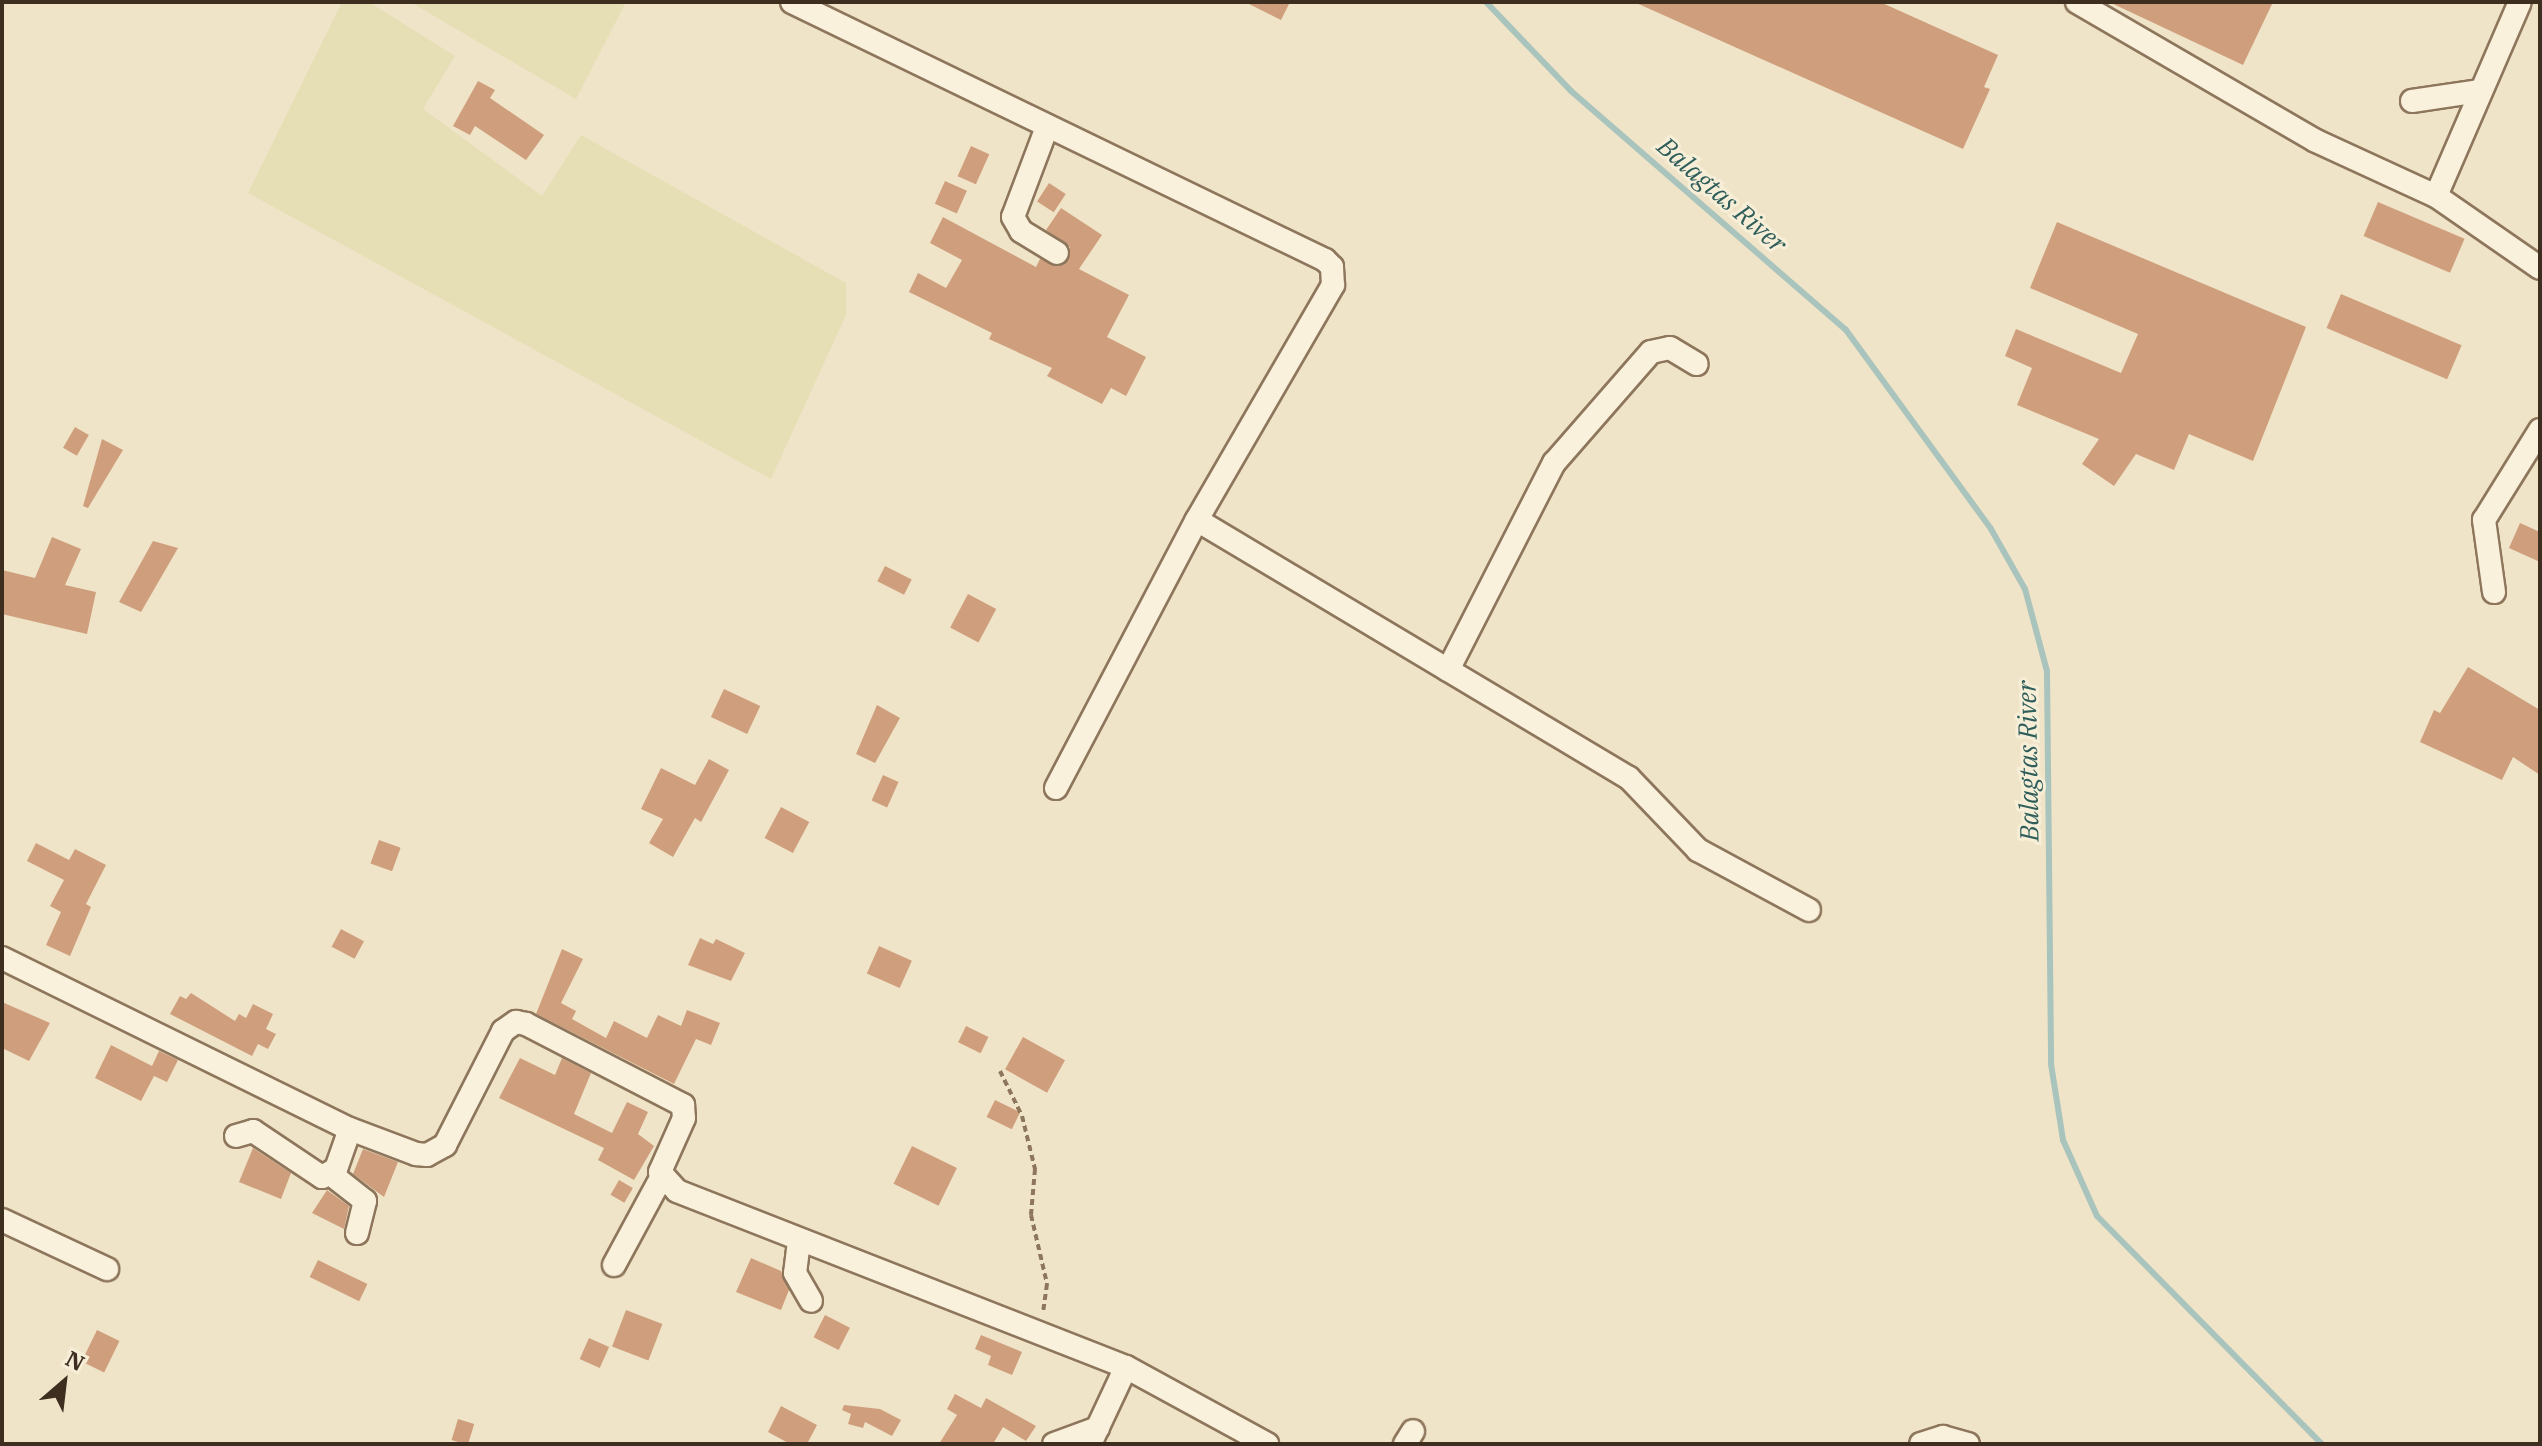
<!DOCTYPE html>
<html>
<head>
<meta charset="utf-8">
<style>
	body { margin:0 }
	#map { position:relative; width:2542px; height:1446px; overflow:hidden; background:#f0e4c8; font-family:"IBM Plex Serif",serif }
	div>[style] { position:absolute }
	.farmland>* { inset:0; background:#e6deb5 }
	.stream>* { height:6px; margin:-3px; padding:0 3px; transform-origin:3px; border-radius:3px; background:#a9c4bc }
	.building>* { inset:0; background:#cf9f7d; transform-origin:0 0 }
	.path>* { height:4px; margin-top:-2px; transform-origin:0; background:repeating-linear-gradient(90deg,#8d765c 0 6px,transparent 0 10px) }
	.roads { filter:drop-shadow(2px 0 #8d765c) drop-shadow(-2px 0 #8d765c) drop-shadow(0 2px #8d765c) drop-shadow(0 -2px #8d765c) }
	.minor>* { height:22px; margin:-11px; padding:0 11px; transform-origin:11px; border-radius:11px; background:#faf1dc }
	span { translate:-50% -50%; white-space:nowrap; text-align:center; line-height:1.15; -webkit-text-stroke:6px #f7eed8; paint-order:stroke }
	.water-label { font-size:26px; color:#2f5d5a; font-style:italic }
	.frame { position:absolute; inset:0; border:4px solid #3d2e20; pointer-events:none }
	.north { position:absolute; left:24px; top:1342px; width:80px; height:80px; -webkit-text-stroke:6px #f7eed8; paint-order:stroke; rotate:28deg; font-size:22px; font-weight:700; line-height:32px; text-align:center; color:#3d2e20 }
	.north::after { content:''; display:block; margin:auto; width:28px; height:36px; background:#3d2e20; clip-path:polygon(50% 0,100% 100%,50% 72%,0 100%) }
</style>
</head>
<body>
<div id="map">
	<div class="farmland">
		<i style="clip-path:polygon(342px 2px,369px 2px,455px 56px,423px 109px,542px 196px,581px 135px,846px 283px,846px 315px,771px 479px,248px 193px)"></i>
		<i style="clip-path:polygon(410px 2px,626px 2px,576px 99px)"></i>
	</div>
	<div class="stream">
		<i style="left:1486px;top:2px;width:123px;rotate:46.3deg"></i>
		<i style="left:1571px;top:91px;width:364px;rotate:41deg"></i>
		<i style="left:1846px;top:330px;width:246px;rotate:53.9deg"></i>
		<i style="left:1991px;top:529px;width:69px;rotate:60.5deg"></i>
		<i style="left:2025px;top:589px;width:85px;rotate:75deg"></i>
		<i style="left:2047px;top:671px;width:393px;rotate:89.4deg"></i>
		<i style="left:2051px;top:1064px;width:77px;rotate:81deg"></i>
		<i style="left:2063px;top:1140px;width:83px;rotate:65.9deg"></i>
		<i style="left:2097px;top:1216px;width:320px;rotate:45.4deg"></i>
	</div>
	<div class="building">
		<i style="clip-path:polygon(1245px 2px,1290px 2px,1281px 20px)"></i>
		<i style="clip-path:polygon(1634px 2px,1880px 2px,1998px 55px,1984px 87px,1990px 89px,1963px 149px)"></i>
		<i style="clip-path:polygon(2109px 2px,2273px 2px,2243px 65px)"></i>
		<i style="clip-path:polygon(478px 81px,495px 90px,490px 98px,544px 135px,526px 160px,475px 126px,470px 135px,453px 126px)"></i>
		<i style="left:971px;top:146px;width:20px;height:33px;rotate:24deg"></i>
		<i style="left:945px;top:181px;width:24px;height:25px;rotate:24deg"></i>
		<i style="left:1049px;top:183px;width:20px;height:22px;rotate:33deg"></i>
		<i style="left:2378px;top:202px;width:94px;height:37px;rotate:23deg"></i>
		<i style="clip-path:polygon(1061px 208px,1102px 235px,1079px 269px,1129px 295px,1107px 337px,1146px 357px,1126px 396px,1111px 388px,1102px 404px,1047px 376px,1052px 368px,989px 339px,992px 333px,909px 292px,918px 273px,946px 288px,962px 260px,930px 243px,943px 217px,1036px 267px,1040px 259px,1064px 265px,1070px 247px,1046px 230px)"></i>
		<i style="clip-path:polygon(2057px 222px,2306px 327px,2253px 461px,2189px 434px,2174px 470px,2136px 454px,2114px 486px,2082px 464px,2099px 439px,2017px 405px,2032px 368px,2005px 356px,2016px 329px,2121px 373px,2138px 334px,2030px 288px)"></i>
		<i style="left:2341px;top:294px;width:131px;height:37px;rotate:23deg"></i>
		<i style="left:75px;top:427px;width:16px;height:24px;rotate:30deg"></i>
		<i style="clip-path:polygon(102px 439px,123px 450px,88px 508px,83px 506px)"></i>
		<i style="clip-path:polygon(2520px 523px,2540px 532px,2540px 562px,2509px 548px)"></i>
		<i style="clip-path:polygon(52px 537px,81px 549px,65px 585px,96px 592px,87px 634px,2px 614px,2px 570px,35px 578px)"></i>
		<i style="clip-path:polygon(153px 541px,178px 548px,141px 612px,119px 602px)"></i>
		<i style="left:885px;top:566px;width:30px;height:17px;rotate:27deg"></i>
		<i style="left:968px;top:594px;width:32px;height:38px;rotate:28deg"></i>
		<i style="clip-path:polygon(2468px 667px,2540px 710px,2540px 775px,2513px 757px,2502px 780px,2420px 742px,2434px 710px,2440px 713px)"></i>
		<i style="left:724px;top:689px;width:40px;height:31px;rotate:25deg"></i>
		<i style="clip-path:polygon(877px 705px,900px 718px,875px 763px,856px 754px)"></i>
		<i style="clip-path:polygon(709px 759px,729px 770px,701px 822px,695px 818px,673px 857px,649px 843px,663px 819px,641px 809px,661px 768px,695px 785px)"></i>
		<i style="left:883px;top:775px;width:17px;height:28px;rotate:24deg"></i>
		<i style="left:781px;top:807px;width:32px;height:35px;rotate:28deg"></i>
		<i style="left:379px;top:840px;width:23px;height:25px;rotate:20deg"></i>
		<i style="clip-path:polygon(36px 843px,69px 860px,75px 849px,106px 865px,86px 904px,91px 907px,70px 956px,46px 945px,61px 912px,50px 906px,64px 880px,27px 861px)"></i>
		<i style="left:341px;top:929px;width:26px;height:20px;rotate:28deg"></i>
		<i style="clip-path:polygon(700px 938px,713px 944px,716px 939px,745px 953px,731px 981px,688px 965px)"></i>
		<i style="left:879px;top:946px;width:36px;height:30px;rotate:24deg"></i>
		<i style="clip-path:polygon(562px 949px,583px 959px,561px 1003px,576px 1011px,572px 1019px,606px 1038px,614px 1021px,647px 1038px,658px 1015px,681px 1026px,687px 1010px,720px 1023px,711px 1045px,696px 1039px,674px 1084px,536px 1014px)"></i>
		<i style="clip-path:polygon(191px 993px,235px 1021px,239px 1014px,246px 1018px,253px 1004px,273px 1014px,266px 1029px,276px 1034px,268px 1049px,258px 1044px,252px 1056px,170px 1014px,180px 996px,186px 999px)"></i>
		<i style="clip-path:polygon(2px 1002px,50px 1023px,29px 1061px,2px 1048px)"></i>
		<i style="left:966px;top:1026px;width:25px;height:18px;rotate:26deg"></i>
		<i style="left:1023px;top:1037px;width:48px;height:37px;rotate:29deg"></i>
		<i style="clip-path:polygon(111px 1045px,152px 1066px,159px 1051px,178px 1060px,167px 1082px,154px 1076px,141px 1101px,95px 1078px)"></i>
		<i style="clip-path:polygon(520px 1058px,555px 1075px,562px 1058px,591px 1073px,574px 1114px,612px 1133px,627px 1102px,648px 1112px,638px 1134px,654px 1146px,634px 1180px,598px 1160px,604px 1148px,499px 1098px)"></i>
		<i style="left:995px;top:1100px;width:28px;height:19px;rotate:26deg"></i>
		<i style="left:912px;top:1146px;width:50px;height:42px;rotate:26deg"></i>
		<i style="clip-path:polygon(253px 1148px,291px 1173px,281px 1199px,239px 1182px)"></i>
		<i style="clip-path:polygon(363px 1149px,398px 1162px,384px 1197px,353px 1174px)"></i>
		<i style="left:619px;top:1180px;width:16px;height:17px;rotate:30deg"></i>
		<i style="clip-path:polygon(327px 1190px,349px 1206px,344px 1229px,312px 1213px)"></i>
		<i style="clip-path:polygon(751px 1258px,781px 1271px,789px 1290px,781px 1310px,736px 1292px)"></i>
		<i style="left:318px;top:1260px;width:55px;height:19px;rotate:26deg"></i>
		<i style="left:626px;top:1310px;width:39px;height:39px;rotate:21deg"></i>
		<i style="left:825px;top:1315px;width:28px;height:25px;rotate:27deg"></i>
		<i style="left:97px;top:1330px;width:25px;height:35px;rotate:26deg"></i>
		<i style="clip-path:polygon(981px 1335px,1022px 1352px,1012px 1375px,988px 1365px,991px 1356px,975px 1349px)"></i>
		<i style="left:589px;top:1338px;width:22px;height:23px;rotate:24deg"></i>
		<i style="clip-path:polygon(955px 1394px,981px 1408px,986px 1398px,1036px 1426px,1026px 1441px,1003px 1427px,993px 1444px,939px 1444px,957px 1415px,947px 1409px)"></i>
		<i style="clip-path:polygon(844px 1405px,880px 1409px,901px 1420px,892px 1436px,865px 1422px,863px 1428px,848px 1424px,851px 1414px,842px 1410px)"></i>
		<i style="clip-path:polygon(781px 1406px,817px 1425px,807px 1444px,790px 1444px,768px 1432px)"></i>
		<i style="left:458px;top:1419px;width:17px;height:22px;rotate:17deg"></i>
	</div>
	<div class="path">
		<i style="left:1000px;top:1071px;width:50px;rotate:63.9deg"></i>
		<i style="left:1022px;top:1116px;width:55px;rotate:76.2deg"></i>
		<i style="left:1035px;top:1169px;width:46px;rotate:95deg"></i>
		<i style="left:1031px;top:1215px;width:71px;rotate:76.9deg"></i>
		<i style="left:1047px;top:1284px;width:28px;rotate:98deg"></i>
	</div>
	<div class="roads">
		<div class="minor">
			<i style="left:792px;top:2px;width:592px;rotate:25.83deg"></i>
			<i style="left:1325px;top:260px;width:10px;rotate:45deg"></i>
			<i style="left:1332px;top:267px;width:18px;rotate:87deg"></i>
			<i style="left:1333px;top:285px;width:272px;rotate:120.1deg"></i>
			<i style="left:1197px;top:520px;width:503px;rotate:30.85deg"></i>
			<i style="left:1629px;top:778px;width:100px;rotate:46.2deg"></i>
			<i style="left:1698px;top:850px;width:126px;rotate:28.4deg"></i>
			<i style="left:2077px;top:2px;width:274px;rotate:30.2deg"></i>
			<i style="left:2314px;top:140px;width:134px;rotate:24.7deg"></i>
			<i style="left:2436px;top:196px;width:126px;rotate:34.7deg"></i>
			<i style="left:2412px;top:101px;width:69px;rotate:-8.4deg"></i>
			<i style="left:1047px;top:127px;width:96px;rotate:110.7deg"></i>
			<i style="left:1013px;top:217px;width:16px;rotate:60deg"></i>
			<i style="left:1021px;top:231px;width:42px;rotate:31.4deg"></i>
			<i style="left:2436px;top:196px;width:211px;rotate:-66.6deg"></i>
			<i style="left:2494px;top:592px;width:73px;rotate:-97.9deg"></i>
			<i style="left:2484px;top:520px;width:106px;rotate:-58.1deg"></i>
			<i style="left:1448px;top:670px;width:233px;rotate:-62.9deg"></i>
			<i style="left:1554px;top:463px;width:147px;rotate:-48.9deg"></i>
			<i style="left:1651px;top:352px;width:19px;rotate:-12deg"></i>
			<i style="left:1670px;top:348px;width:31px;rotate:31deg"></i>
			<i style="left:1056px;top:788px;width:303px;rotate:-62.3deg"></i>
			<i style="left:2px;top:958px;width:388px;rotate:26.2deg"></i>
			<i style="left:350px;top:1129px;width:71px;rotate:20.7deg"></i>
			<i style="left:416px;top:1154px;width:11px;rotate:5deg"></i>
			<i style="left:427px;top:1155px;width:21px;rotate:-29deg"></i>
			<i style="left:445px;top:1145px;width:128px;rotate:-63deg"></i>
			<i style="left:503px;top:1031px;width:16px;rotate:-35deg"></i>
			<i style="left:516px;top:1022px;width:10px;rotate:11deg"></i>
			<i style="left:526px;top:1024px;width:177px;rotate:27.3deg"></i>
			<i style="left:683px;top:1105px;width:13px;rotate:86deg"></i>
			<i style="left:684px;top:1118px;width:59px;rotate:114deg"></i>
			<i style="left:660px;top:1172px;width:25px;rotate:48deg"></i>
			<i style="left:677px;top:1191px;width:482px;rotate:21.4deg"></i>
			<i style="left:1126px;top:1367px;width:161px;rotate:28.6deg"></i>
			<i style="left:236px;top:1136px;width:18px;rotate:-16deg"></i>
			<i style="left:253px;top:1131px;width:83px;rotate:33.7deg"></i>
			<i style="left:322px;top:1177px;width:16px;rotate:-30deg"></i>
			<i style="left:336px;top:1169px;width:42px;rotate:-70.7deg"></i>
			<i style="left:332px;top:1175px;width:42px;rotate:38.2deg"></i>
			<i style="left:365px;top:1201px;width:33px;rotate:104deg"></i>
			<i style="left:2px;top:1220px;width:116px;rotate:25deg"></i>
			<i style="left:799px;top:1241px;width:32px;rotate:97deg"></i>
			<i style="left:795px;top:1273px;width:32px;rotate:60deg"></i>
			<i style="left:614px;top:1265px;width:99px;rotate:-61.6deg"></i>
			<i style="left:1054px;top:1444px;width:47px;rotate:-20deg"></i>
			<i style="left:1090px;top:1444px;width:85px;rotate:-64.9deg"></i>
			<i style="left:1405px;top:1444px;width:15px;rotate:-58deg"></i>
			<i style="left:1921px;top:1444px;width:23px;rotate:-18deg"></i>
			<i style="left:1943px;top:1437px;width:26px;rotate:16deg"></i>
		</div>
	</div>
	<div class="water-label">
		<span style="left:1722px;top:195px;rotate:41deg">Balagtas River</span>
		<span style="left:2028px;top:761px;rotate:-91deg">Balagtas River</span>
	</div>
	<div class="frame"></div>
	<div class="north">N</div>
</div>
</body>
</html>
